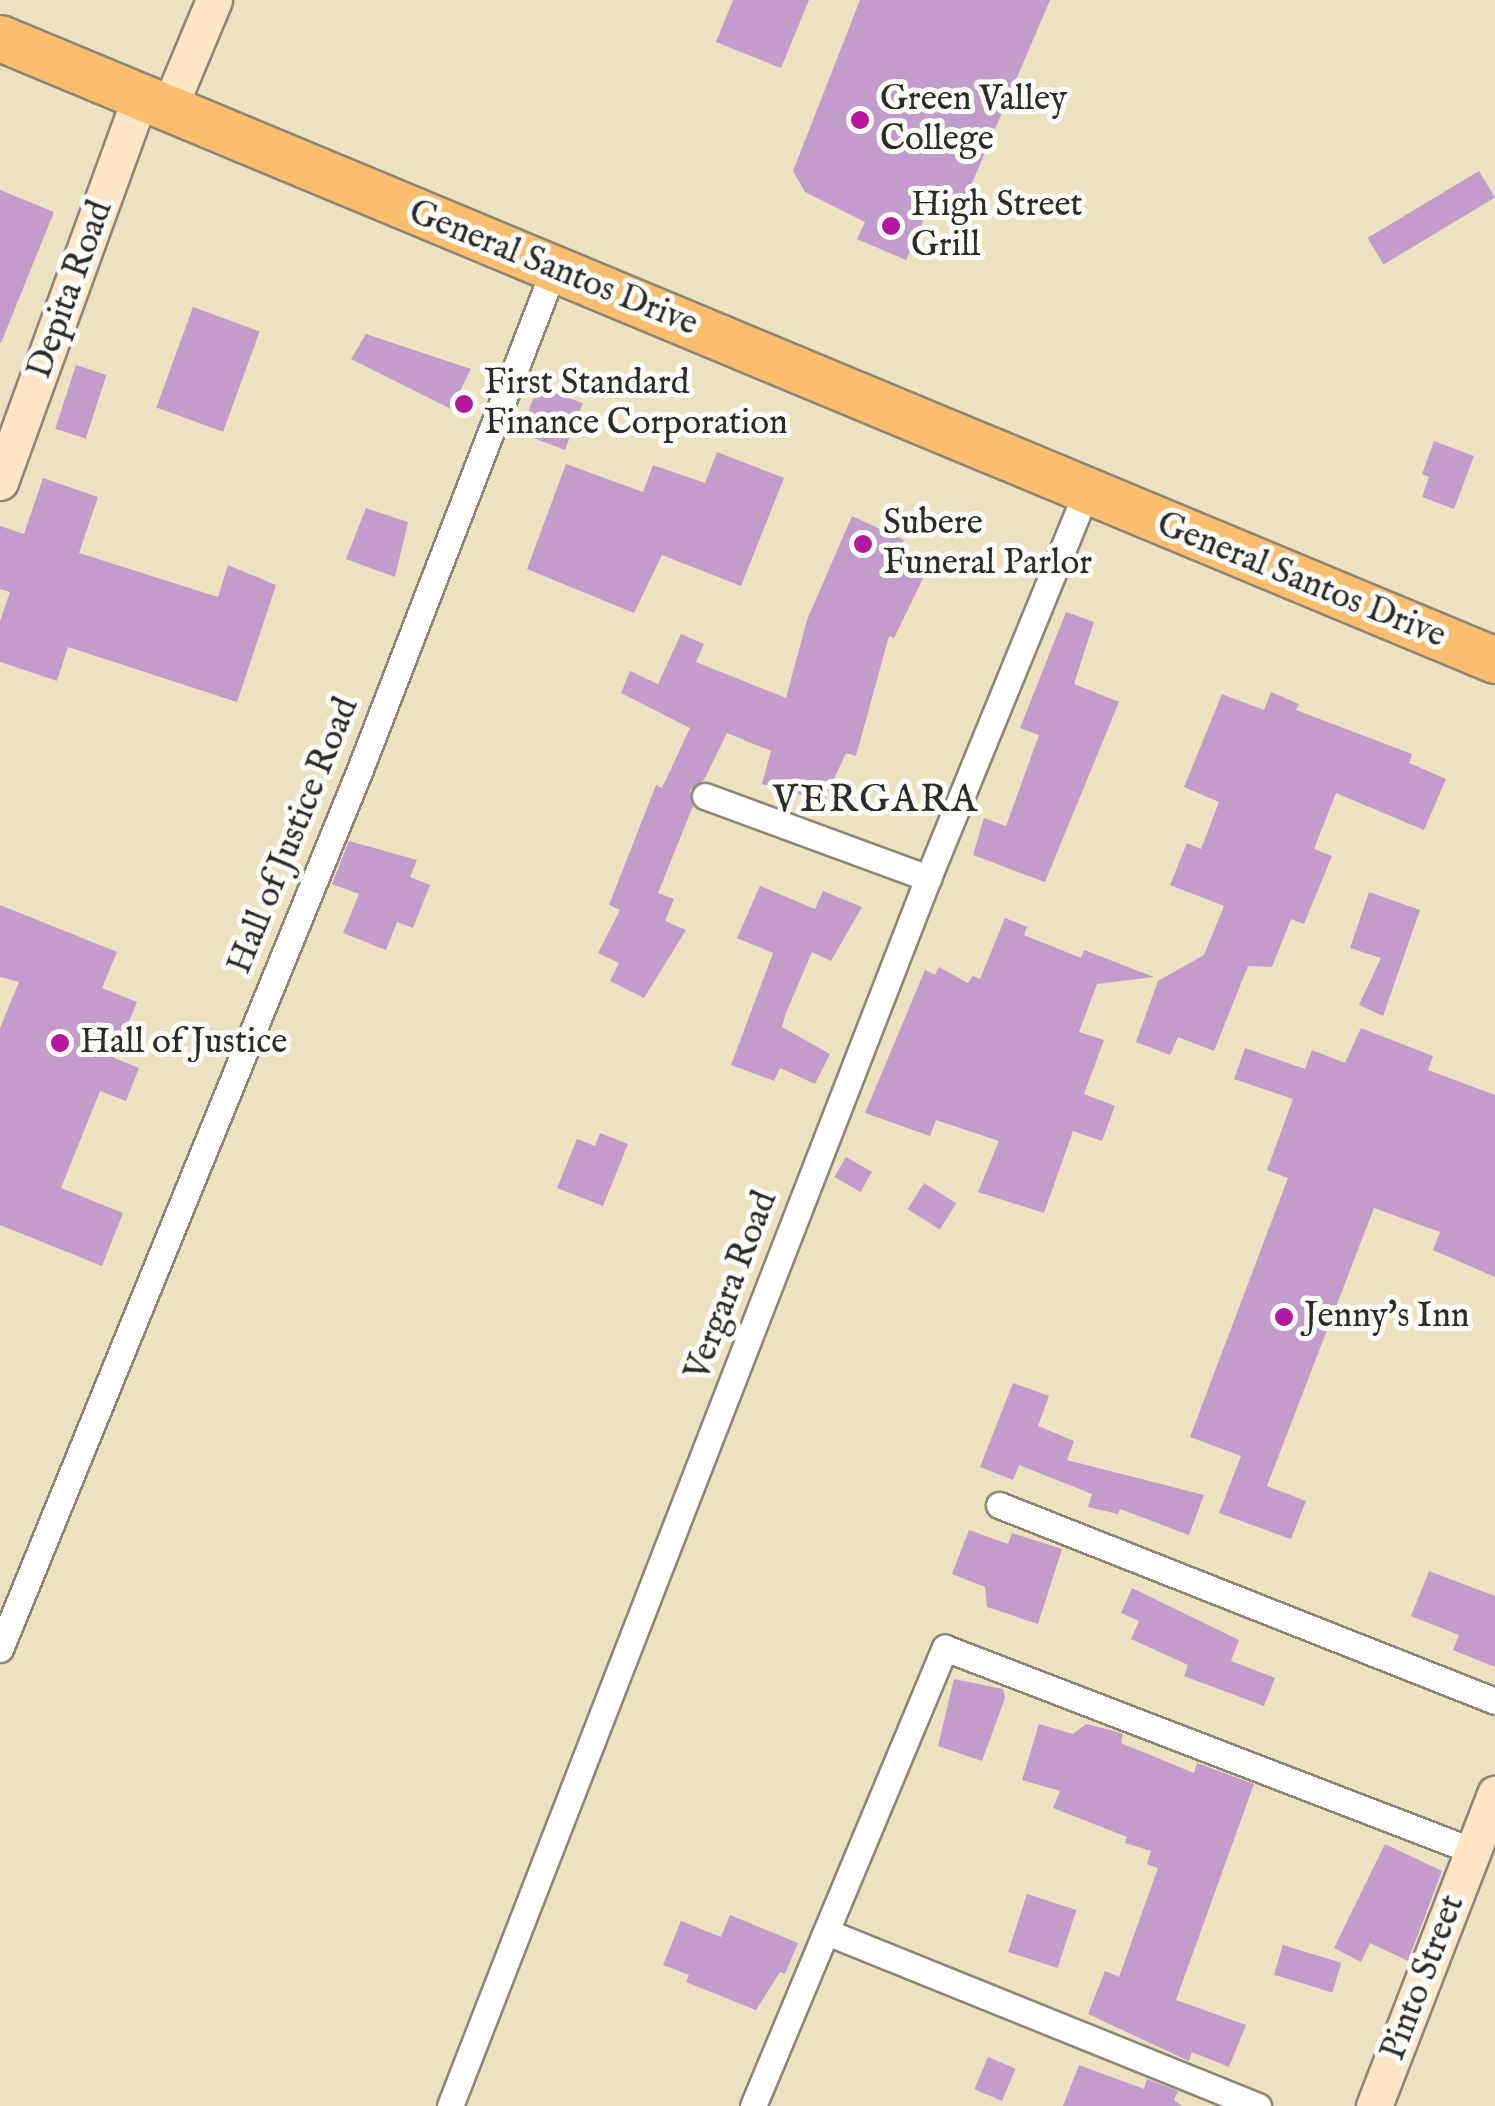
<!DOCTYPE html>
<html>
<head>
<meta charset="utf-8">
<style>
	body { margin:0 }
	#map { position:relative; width:1495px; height:2106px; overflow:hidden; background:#ece2c2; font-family:"IM FELL English",serif }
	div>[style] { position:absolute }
	.building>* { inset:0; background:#c29dcb; transform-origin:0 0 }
	.roads { filter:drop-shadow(2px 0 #8c8676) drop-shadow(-2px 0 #8c8676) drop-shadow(0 2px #8c8676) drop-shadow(0 -2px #8c8676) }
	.street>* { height:25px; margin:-12.5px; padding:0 12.5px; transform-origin:12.5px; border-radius:12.5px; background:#fff }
	.secondary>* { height:35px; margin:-17.5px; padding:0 17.5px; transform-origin:17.5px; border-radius:17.5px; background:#fde5c5 }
	.highway>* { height:45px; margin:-22.5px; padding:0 22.5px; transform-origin:22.5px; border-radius:22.5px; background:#fbbd6e }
	.dots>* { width:28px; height:28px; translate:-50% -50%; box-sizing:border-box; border:5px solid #fdfcf7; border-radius:50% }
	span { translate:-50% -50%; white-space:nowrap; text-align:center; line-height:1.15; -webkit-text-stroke:10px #fdfcf7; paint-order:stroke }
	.poi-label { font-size:35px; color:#2b2b2b }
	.left { translate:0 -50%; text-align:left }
	.street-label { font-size:35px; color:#2b2b2b }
	.neighbourhood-label { font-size:38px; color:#2b2b2b; letter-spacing:2.5px }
</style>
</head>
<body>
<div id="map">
	<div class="building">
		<i style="clip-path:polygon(733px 0,809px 0,781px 68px,716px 42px)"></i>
		<i style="clip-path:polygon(860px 0,1050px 0,955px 223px,927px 212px,906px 260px,857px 239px,865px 222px,805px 192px,793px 171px)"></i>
		<i style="left:1479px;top:171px;width:31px;height:130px;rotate:59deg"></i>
		<i style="clip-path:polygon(0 190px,54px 212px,1px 343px,0 342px)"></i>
		<i style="left:193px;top:307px;width:71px;height:107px;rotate:20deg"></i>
		<i style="clip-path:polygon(366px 334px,471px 369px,451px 409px,351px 359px)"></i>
		<i style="left:76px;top:365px;width:32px;height:67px;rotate:18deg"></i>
		<i style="left:538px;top:386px;width:48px;height:50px;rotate:21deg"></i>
		<i style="clip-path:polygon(1434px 441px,1474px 456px,1454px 509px,1422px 497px,1429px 477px,1422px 474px)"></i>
		<i style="clip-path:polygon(717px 452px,784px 478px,741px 586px,662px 555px,634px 613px,527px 569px,566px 464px,643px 492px,653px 465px,705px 483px)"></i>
		<i style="clip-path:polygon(43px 478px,98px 497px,79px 553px,218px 597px,228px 565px,276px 585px,237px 702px,68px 647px,57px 681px,0 662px,0 621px,10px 592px,0 589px,0 526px,24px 534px)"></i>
		<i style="clip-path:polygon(366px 508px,408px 522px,395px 577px,346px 559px)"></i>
		<i style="clip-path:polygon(852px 516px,904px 540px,899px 553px,929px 566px,894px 638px,889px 636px,856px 756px,846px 753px,824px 801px,762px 784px,771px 751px,727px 733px,704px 780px,690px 790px,693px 806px,658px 893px,674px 899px,665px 921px,686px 930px,644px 998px,610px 981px,619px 963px,598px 953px,620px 910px,609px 905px,656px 785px,662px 788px,690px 728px,621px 693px,630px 671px,658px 684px,681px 634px,704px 644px,696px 662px,786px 698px,807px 620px)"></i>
		<i style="clip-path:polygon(1066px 612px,1094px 622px,1074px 684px,1119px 702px,1045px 882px,973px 855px,984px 818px,1006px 826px,1039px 735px,1020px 728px)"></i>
		<i style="clip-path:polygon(1271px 692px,1299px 704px,1296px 710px,1412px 754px,1409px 763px,1446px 779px,1424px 830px,1336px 793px,1314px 849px,1332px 856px,1304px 924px,1291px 919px,1272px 967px,1248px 966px,1214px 1051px,1178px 1037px,1170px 1055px,1136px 1042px,1158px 981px,1204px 955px,1224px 906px,1170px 885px,1187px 843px,1201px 849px,1219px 802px,1184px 787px,1222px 694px,1264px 710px)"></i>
		<i style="clip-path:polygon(349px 841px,417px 860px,410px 877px,430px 885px,413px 928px,397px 922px,386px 950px,343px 933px,359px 894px,332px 884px)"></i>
		<i style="clip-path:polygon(760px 886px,815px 909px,823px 891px,862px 907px,831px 961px,812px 952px,786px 1013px,782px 1027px,830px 1054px,815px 1084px,780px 1068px,774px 1081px,731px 1065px,773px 953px,737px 938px)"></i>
		<i style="clip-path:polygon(1369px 892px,1420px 910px,1383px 1016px,1359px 1005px,1381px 958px,1350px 948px)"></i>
		<i style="clip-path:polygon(0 905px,117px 952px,102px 988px,137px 1002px,114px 1058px,139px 1068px,126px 1101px,100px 1091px,61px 1188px,123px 1213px,102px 1266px,0 1225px,0 1028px,19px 982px,0 977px)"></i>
		<i style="clip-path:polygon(1005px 918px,1027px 927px,1024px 935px,1081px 958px,1084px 950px,1154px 977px,1097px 984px,1079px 1032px,1104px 1040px,1084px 1094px,1115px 1106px,1102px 1141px,1073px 1131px,1044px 1213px,978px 1192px,999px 1141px,936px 1120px,930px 1136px,865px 1113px,925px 970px,935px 975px,939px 967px,968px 983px,973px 976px,980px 979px)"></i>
		<i style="clip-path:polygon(1361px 1028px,1433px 1056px,1428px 1070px,1495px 1095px,1495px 1277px,1433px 1250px,1440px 1232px,1374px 1208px,1267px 1486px,1306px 1501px,1291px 1539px,1219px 1513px,1241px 1456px,1190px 1437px,1288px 1178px,1267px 1170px,1293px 1099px,1234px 1079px,1245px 1048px,1305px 1069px,1312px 1050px,1345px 1063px)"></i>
		<i style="clip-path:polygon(600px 1133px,628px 1144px,603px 1206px,557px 1188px,577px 1139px,595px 1146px)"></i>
		<i style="left:846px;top:1157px;width:30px;height:23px;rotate:30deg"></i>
		<i style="left:924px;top:1183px;width:38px;height:31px;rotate:32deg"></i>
		<i style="clip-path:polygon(1013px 1383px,1049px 1396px,1038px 1426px,1074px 1441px,1067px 1460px,1204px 1495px,1189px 1535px,1120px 1509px,1118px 1514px,1088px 1507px,1092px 1494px,1019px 1465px,1013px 1480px,980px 1467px)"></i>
		<i style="clip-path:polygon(969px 1530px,1008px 1544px,1012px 1533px,1062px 1549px,1038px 1624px,987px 1607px,985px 1587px,952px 1574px)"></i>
		<i style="clip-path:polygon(1429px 1571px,1495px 1596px,1495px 1667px,1453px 1650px,1459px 1635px,1411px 1616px)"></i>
		<i style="clip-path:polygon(1132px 1588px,1239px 1640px,1231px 1661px,1275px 1678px,1264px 1706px,1184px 1676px,1188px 1665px,1131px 1639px,1139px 1621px,1121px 1613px)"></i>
		<i style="clip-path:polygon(954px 1679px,1003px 1689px,1005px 1698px,982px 1761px,938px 1746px)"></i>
		<i style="clip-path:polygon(1039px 1724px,1073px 1734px,1086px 1724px,1114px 1731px,1123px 1734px,1121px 1743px,1194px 1773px,1197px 1763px,1254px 1784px,1176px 2000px,1246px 2025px,1229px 2067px,1192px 2052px,1189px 2061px,1088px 2014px,1105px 1971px,1119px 1977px,1158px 1868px,1147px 1864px,1151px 1851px,1125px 1843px,1127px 1837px,1053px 1808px,1060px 1791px,1022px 1780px)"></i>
		<i style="clip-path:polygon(1385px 1844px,1442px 1871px,1408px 1961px,1370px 1943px,1361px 1962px,1334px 1948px)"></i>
		<i style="left:1027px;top:1894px;width:52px;height:61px;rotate:18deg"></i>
		<i style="clip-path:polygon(730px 1915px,798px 1943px,785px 1974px,780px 1972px,756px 2010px,686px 1982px,689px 1975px,663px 1965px,681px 1921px,721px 1937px)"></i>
		<i style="left:1283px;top:1945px;width:61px;height:31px;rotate:17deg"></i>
		<i style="left:988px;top:2057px;width:30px;height:35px;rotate:23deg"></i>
		<i style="clip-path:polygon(1079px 2065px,1144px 2089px,1147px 2079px,1178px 2091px,1174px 2100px,1182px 2106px,1063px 2106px)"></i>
	</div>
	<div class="roads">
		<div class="street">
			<i style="left:705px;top:796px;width:238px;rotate:20.2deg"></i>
			<i style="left:999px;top:1505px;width:533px;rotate:21.56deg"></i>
			<i style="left:0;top:1649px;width:948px;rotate:-67.74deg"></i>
			<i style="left:359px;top:772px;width:539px;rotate:-68.81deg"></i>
			<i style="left:827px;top:1932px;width:465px;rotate:22deg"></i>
			<i style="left:450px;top:2106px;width:1318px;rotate:-68.73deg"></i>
			<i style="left:928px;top:878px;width:416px;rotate:-67.7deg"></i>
			<i style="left:753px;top:2106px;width:497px;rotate:-67.3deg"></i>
			<i style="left:945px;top:1648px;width:566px;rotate:21.03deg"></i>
		</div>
		<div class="secondary">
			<i style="left:168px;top:110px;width:119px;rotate:-67.3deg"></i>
			<i style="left:0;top:482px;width:409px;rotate:-70deg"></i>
			<i style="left:1374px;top:2106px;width:335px;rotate:-68.8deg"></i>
		</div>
		<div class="highway">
			<i style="left:0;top:38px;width:1619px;rotate:22.59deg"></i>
		</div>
	</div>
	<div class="dots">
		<i style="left:860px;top:120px;background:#b5179e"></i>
		<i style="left:891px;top:226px;background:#b5179e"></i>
		<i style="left:464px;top:404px;background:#b5179e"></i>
		<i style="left:863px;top:544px;background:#b5179e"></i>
		<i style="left:60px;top:1043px;background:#b5179e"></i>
		<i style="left:1284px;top:1317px;background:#b5179e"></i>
	</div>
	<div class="poi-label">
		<span class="left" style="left:880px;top:120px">Green Valley<br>College</span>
		<span class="left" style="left:911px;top:226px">High Street<br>Grill</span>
		<span class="left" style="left:484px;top:404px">First Standard<br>Finance Corporation</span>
		<span class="left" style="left:883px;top:544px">Subere<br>Funeral Parlor</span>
		<span class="left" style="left:80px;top:1043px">Hall of Justice</span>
		<span class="left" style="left:1304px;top:1317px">Jenny's Inn</span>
	</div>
	<div class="street-label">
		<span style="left:553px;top:269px;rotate:22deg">General Santos Drive</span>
		<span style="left:71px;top:290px;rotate:-70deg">Depita Road</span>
		<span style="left:1301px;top:581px;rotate:22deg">General Santos Drive</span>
		<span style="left:294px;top:836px;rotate:-68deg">Hall of Justice Road</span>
		<span style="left:732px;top:1286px;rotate:-69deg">Vergara Road</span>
		<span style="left:1424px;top:1978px;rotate:-69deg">Pinto Street</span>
	</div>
	<div class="neighbourhood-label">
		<span style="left:876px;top:802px">VERGARA</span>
	</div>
</div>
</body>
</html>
